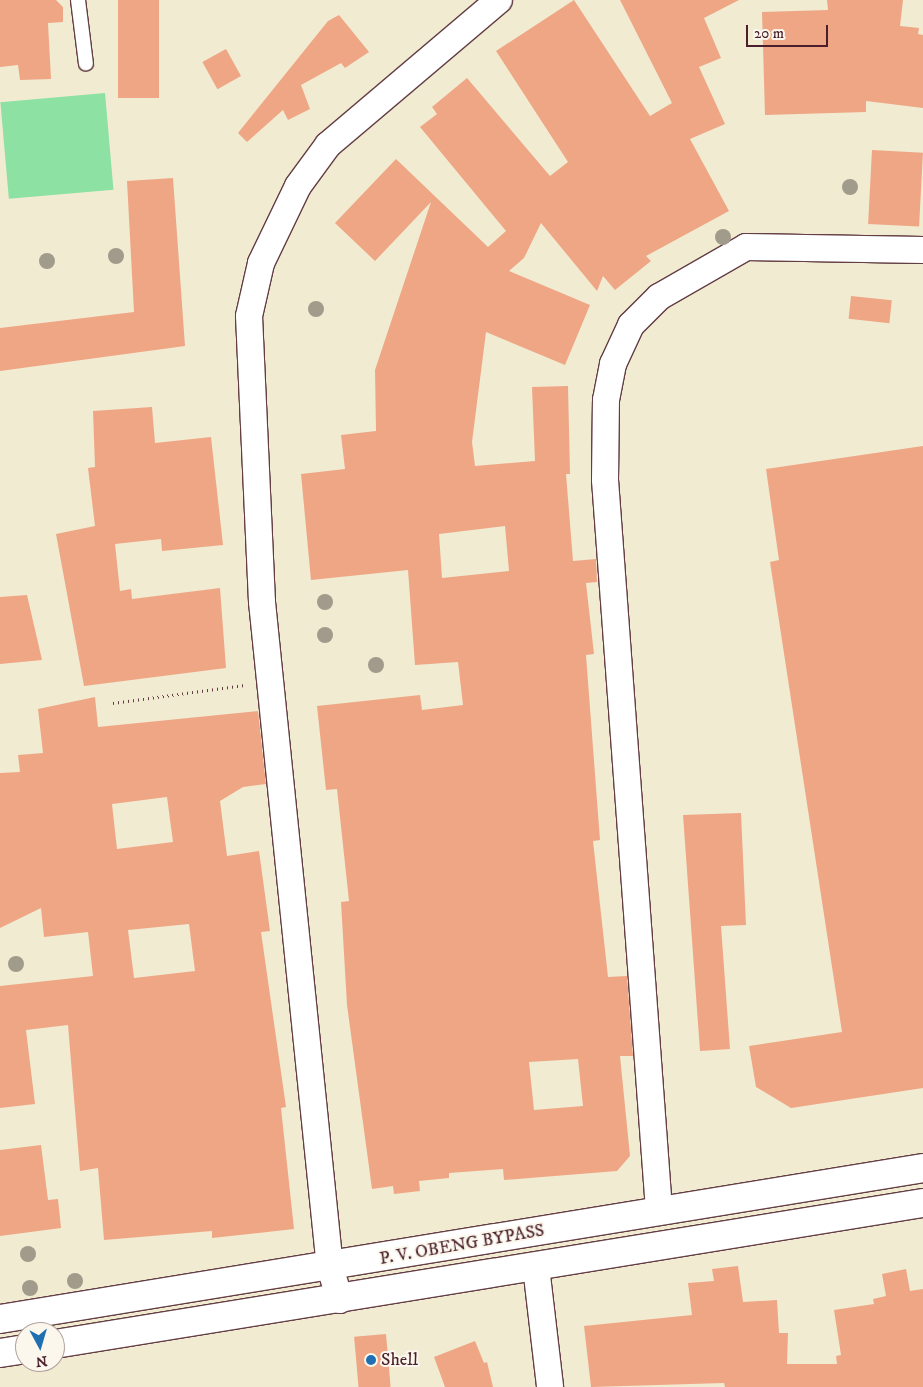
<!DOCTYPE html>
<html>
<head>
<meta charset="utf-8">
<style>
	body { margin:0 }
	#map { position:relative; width:923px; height:1387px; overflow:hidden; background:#f1ebd2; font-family:"IM FELL DW Pica",serif }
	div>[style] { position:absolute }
	.green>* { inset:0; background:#8ce1a3; transform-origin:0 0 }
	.building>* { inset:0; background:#efa685; transform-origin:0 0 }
	.path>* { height:3px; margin-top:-1.5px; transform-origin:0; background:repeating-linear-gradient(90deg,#633e44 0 1px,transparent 0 5px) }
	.roads { filter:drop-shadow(1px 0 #633e44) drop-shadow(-1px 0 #633e44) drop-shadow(0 1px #633e44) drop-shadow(0 -1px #633e44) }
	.service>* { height:14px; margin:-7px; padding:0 7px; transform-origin:7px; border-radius:7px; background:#fff }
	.minor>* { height:26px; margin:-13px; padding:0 13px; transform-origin:13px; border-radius:13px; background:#fff }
	.trunk>* { height:28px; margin:-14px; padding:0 14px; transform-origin:14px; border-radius:14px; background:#fff }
	.trees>* { width:16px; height:16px; margin:-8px; border-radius:50%; background:#a09b8a }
	.dots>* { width:14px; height:14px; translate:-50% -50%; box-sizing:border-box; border:2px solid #fbf7ec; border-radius:50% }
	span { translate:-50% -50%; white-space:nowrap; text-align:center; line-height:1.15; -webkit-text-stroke:4px #fbf7ec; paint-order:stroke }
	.street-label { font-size:18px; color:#4a1f2b }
	.poi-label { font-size:18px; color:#4a1f2b }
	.left { translate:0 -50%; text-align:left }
	.north { position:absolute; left:15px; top:1322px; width:50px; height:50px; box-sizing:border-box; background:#fbf7ec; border:1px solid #b4a19f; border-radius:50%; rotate:174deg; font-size:14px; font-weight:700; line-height:20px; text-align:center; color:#4a1f2b }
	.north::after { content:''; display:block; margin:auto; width:18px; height:22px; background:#1f6fb2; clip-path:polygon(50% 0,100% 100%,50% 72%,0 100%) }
	.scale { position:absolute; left:746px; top:25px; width:82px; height:22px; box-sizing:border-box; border:2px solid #4a1f2b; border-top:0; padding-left:6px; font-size:15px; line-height:18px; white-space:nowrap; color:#4a1f2b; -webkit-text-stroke:4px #fbf7ec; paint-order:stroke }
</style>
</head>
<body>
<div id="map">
	<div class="green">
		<i style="left:105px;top:93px;width:97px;height:105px;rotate:85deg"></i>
	</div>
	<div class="building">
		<i style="clip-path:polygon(0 0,56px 0,63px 7px,63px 22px,48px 23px,51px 79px,20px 80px,18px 65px,0 67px)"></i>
		<i style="left:118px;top:0;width:41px;height:98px"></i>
		<i style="clip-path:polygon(evenodd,574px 0,650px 116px,672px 103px,620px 0,739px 0,704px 18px,721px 58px,699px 67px,725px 124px,690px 139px,729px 211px,646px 256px,651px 261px,615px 290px,603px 276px,597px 291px,541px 223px,524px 258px,509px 271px,590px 305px,565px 365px,486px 332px,472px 442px,475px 466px,535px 461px,532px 387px,568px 386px,570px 474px,566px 474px,573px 561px,596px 559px,597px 582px,586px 583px,594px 654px,586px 655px,600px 840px,593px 841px,608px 977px,627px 976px,633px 1056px,620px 1056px,630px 1156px,617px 1171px,504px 1180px,503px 1169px,449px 1173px,449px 1178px,419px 1181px,420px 1191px,394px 1194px,393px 1186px,372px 1189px,347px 1005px,341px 902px,349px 901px,337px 789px,326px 790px,317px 706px,420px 695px,422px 710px,463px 705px,458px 662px,415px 665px,408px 570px,311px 580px,301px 474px,345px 469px,341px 435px,376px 431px,375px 370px,431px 202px,375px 261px,335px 223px,396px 159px,488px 247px,506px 231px,420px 127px,437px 114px,432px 107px,467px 78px,550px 176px,568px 162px,496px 51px,574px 0,505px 526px,509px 571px,442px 578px,439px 534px,505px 526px,574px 0,578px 1059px,583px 1106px,534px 1110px,529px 1062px,578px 1059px)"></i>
		<i style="clip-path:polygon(827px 0,903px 0,900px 26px,919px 28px,918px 34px,923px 35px,923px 108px,866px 101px,866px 112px,765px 115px,762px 12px,828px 10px)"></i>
		<i style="clip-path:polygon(339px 15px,369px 52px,345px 68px,341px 63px,301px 85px,310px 109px,288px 120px,283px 110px,247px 142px,238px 133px,328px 21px)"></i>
		<i style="left:226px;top:49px;width:31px;height:27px;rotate:61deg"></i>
		<i style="left:872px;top:150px;width:51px;height:74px;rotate:3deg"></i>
		<i style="clip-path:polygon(173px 178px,185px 346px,0 371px,0 328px,134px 312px,127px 181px)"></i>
		<i style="left:851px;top:296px;width:41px;height:23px;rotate:6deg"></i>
		<i style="clip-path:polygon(152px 407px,155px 443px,211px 437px,223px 545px,162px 551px,161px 539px,115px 544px,120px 591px,131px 589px,132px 599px,220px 588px,226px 668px,84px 686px,56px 534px,95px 526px,88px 468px,95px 467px,93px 411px)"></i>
		<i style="clip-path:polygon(923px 446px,923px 1088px,791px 1108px,756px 1087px,749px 1046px,842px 1032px,770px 562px,779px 560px,766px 469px)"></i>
		<i style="clip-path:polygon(27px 595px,42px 660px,0 664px,0 597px)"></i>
		<i style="clip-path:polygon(evenodd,95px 697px,98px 727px,258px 711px,266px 784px,243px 787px,220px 801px,227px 856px,259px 851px,270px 931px,261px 932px,286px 1107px,281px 1108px,294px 1229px,212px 1238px,212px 1231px,104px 1240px,98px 1168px,80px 1171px,68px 1025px,26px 1030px,35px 1104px,0 1108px,0 986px,93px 976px,88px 932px,44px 937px,41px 908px,0 928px,0 773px,20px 772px,18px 755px,43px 753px,38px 709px,95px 697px,167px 797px,173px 842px,117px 849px,112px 804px,167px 797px,95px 697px,189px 924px,195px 971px,134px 978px,128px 930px,189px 924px)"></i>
		<i style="clip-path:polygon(741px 813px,746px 925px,721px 926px,730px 1049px,700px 1051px,683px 815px)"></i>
		<i style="clip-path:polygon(41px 1145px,48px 1200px,58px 1199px,61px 1228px,0 1236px,0 1150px)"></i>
		<i style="clip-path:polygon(738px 1266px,743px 1302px,777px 1300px,779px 1333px,788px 1333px,787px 1364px,837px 1364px,836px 1356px,841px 1355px,834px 1310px,874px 1304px,873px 1299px,886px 1296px,882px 1274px,906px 1269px,910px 1291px,923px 1289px,923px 1387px,725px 1387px,724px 1383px,591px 1387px,584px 1326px,692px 1315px,688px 1283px,714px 1281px,712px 1269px)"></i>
		<i style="left:386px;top:1334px;width:53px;height:32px;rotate:85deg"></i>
		<i style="clip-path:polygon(475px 1341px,484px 1363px,487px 1362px,493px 1387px,445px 1387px,434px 1357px)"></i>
	</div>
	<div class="path">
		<i style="left:113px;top:703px;width:133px;rotate:-7.8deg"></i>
	</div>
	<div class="roads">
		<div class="service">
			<i style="left:78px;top:0;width:64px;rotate:82.9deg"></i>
		</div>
		<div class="minor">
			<i style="left:659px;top:1210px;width:732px;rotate:-94.23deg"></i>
			<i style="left:605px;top:480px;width:80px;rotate:-89.3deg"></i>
			<i style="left:606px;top:400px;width:37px;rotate:-79deg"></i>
			<i style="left:613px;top:364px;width:43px;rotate:-65.2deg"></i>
			<i style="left:631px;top:325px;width:40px;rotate:-45deg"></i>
			<i style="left:659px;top:297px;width:100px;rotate:-29.9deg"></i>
			<i style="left:746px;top:247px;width:177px;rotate:1deg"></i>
			<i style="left:536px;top:1267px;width:121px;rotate:83.3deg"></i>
			<i style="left:340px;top:1300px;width:34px;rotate:-107deg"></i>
			<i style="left:330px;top:1268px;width:669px;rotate:-95.83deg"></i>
			<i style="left:262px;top:602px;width:286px;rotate:-92.6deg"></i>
			<i style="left:249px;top:316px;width:54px;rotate:-77.2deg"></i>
			<i style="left:261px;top:263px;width:85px;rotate:-64.3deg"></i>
			<i style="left:298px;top:186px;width:51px;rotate:-53.8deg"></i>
			<i style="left:328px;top:145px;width:224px;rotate:-40.3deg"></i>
		</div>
		<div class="trunk">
			<i style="left:0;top:1319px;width:935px;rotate:-9.29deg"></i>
			<i style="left:55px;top:1344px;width:879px;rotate:-9.23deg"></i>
			<i style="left:0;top:1353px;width:25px;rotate:-9deg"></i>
		</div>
	</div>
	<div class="trees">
		<i style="left:850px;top:187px"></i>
		<i style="left:723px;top:237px"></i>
		<i style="left:116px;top:256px"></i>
		<i style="left:47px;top:261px"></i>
		<i style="left:316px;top:309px"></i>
		<i style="left:325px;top:602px"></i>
		<i style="left:325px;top:635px"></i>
		<i style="left:376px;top:665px"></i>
		<i style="left:16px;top:964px"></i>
		<i style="left:28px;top:1254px"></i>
		<i style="left:75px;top:1281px"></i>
		<i style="left:30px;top:1288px"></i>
	</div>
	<div class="dots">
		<i style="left:371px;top:1360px;background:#1f6fb2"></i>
	</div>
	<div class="street-label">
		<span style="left:462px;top:1245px;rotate:-10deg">P. V. OBENG BYPASS</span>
	</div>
	<div class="poi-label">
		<span class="left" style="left:381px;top:1360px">Shell</span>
	</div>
	<div class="north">N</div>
	<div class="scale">20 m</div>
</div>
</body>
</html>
